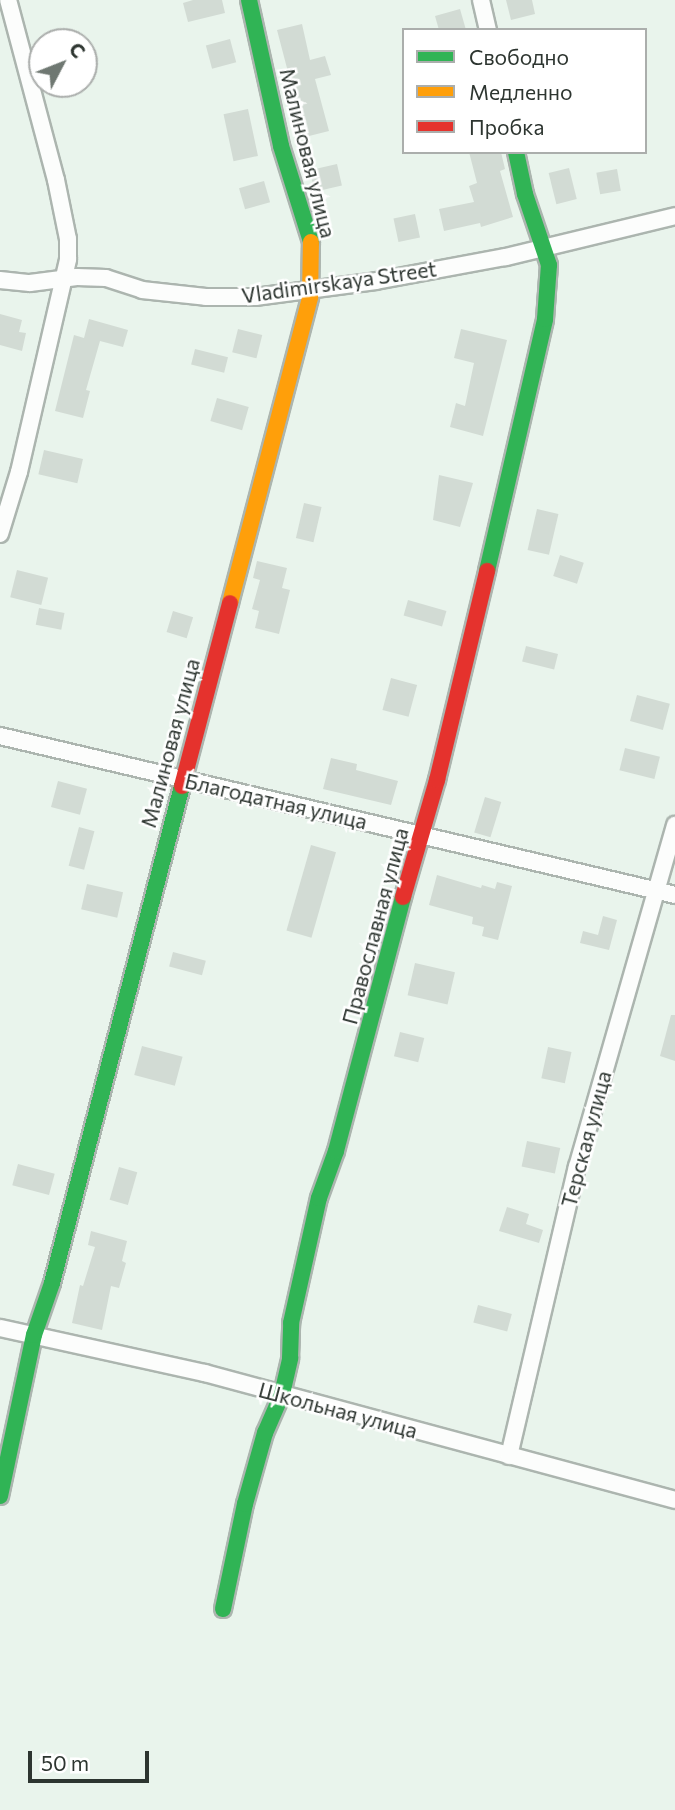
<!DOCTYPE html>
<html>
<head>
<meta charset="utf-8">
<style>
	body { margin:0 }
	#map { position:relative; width:675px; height:1810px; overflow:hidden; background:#e9f4ec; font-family:Commissioner,sans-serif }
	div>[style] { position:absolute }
	.building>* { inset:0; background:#d2dbd4; transform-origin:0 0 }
	.roads { filter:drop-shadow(2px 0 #acb5af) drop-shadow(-2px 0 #acb5af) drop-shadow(0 2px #acb5af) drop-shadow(0 -2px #acb5af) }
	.street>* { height:16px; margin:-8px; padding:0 8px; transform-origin:8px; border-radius:8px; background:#fcfdfc }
	.fast>* { height:16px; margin:-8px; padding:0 8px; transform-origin:8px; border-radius:8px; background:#30b455 }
	.slow>* { height:16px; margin:-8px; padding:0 8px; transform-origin:8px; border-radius:8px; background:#ff9f0a }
	.jam>* { height:16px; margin:-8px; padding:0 8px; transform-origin:8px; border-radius:8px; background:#e5322d }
	span { translate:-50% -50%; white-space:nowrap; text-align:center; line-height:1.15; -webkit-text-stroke:5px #fff; paint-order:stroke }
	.street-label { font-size:21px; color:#2d3530 }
	.legend { position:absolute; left:402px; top:28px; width:245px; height:126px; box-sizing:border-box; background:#fff; border:2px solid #abaeac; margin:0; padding:9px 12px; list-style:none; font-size:21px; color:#2d3530 }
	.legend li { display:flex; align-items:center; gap:14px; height:35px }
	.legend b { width:35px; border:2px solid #abaeac }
	.north { position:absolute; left:28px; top:28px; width:70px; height:70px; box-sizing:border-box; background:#fff; border:2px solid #abaeac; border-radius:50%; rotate:48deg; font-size:19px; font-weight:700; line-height:28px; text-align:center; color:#2d3530 }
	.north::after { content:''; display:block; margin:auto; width:24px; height:32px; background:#6f7872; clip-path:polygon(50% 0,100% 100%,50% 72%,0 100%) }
	.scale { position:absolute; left:28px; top:1751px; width:121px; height:32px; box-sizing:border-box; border:4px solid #2d3530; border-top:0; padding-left:9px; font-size:21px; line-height:24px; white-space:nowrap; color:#2d3530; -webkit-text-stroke:5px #fff; paint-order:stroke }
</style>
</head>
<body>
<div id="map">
	<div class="building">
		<i style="clip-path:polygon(193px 0,222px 0,225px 13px,188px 22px,183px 3px)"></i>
		<i style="clip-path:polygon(506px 0,532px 0,535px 14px,511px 20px)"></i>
		<i style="clip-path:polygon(460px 9px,466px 30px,439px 30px,435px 16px)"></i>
		<i style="clip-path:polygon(302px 24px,310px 60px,325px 56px,331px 75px,315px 79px,329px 131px,305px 137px,277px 30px)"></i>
		<i style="left:230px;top:39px;width:24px;height:25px;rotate:75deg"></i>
		<i style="left:248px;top:109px;width:48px;height:25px;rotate:78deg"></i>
		<i style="clip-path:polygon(469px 152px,501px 152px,505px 169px,500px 171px,513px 217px,481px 227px,480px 223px,444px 231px,439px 209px,474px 202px,469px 186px,477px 183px)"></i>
		<i style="left:337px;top:164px;width:22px;height:28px;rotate:77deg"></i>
		<i style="left:569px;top:168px;width:32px;height:21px;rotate:76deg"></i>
		<i style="left:617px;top:169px;width:22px;height:21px;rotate:80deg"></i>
		<i style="left:264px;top:181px;width:22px;height:26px;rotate:74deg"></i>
		<i style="left:415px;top:214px;width:24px;height:22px;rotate:78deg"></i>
		<i style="clip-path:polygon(0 314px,22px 320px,19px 332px,26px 333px,22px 351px,0 345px)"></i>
		<i style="clip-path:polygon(89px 319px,128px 330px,123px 347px,100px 341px,86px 390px,90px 391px,83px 418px,55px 411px,74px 335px,84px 338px)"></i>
		<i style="left:238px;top:329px;width:25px;height:24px;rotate:14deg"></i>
		<i style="clip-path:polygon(461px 329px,507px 340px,483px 436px,450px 427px,456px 403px,465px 406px,474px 363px,454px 358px)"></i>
		<i style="left:195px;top:349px;width:34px;height:16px;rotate:14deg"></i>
		<i style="left:217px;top:398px;width:33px;height:24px;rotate:16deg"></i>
		<i style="left:44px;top:450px;width:40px;height:25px;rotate:13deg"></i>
		<i style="clip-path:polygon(439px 475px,473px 483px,460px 527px,433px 520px)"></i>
		<i style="left:304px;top:503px;width:18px;height:36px;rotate:13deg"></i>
		<i style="left:537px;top:509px;width:22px;height:42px;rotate:13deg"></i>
		<i style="left:560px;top:555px;width:25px;height:22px;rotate:18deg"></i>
		<i style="clip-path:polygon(257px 561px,287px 568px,282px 588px,290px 590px,279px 634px,255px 628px,259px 611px,252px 609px,260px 580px,253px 578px)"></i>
		<i style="left:17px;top:570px;width:32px;height:28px;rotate:14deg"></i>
		<i style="left:408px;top:600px;width:40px;height:16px;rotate:16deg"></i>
		<i style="left:39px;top:608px;width:26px;height:17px;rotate:11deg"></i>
		<i style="left:173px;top:611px;width:21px;height:22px;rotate:17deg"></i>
		<i style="left:526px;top:646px;width:33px;height:16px;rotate:14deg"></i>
		<i style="left:391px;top:678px;width:27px;height:33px;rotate:15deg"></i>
		<i style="left:637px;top:695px;width:34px;height:27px;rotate:15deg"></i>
		<i style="left:625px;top:748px;width:36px;height:23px;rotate:14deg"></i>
		<i style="clip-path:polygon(331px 758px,357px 764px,356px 770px,398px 781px,391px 805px,323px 789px)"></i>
		<i style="left:58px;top:781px;width:30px;height:27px;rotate:15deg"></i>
		<i style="left:485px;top:797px;width:17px;height:37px;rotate:17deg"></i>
		<i style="left:79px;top:827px;width:16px;height:40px;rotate:15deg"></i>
		<i style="left:311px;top:845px;width:26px;height:89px;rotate:16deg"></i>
		<i style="clip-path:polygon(437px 875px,481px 888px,482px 885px,495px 889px,497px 882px,512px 886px,498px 940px,482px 936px,484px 927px,472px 924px,473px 917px,429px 905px)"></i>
		<i style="left:87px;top:884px;width:37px;height:26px;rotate:13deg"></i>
		<i style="clip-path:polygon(603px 916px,617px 920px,609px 950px,580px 943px,583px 931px,598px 935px)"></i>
		<i style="left:173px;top:952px;width:34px;height:15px;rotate:15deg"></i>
		<i style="left:415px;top:963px;width:41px;height:33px;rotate:13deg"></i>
		<i style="clip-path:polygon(671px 1015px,675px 1015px,675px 1061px,660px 1056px)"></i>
		<i style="left:400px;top:1032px;width:25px;height:25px;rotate:14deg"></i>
		<i style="left:142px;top:1046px;width:42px;height:30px;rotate:15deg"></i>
		<i style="left:548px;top:1047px;width:24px;height:32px;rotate:12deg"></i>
		<i style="left:527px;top:1141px;width:34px;height:26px;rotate:12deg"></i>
		<i style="left:18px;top:1164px;width:38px;height:22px;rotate:15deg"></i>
		<i style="left:119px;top:1167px;width:19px;height:34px;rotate:16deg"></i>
		<i style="clip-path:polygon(507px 1207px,529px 1214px,526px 1224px,543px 1230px,539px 1243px,499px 1231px)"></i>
		<i style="clip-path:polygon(91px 1231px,127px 1241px,122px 1261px,126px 1263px,119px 1288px,111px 1286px,102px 1330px,72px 1323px,80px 1285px,83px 1286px,95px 1247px,88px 1245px)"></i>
		<i style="left:478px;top:1305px;width:35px;height:18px;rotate:15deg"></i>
	</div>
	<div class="roads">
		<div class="street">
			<i style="left:481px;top:0;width:31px;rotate:77deg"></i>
			<i style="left:0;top:280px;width:30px;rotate:6deg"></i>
			<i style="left:30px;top:283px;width:47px;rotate:-7.3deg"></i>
			<i style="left:77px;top:277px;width:29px;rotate:2deg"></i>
			<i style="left:106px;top:278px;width:38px;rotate:18deg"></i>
			<i style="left:142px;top:290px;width:64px;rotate:6.2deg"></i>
			<i style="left:206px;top:297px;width:49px"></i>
			<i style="left:255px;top:297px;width:122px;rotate:-7.5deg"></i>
			<i style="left:376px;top:281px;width:132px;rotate:-10.5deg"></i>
			<i style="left:506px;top:257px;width:174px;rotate:-13.6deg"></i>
			<i style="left:0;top:534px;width:65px;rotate:-73deg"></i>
			<i style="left:19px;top:472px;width:219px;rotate:-77deg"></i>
			<i style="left:68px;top:259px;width:20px;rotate:-90deg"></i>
			<i style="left:68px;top:239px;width:60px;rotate:-101.5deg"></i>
			<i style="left:56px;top:180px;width:186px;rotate:-104.9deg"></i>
			<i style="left:0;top:736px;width:693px;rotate:13.25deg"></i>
			<i style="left:0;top:1328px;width:210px;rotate:12.4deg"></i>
			<i style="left:205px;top:1373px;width:487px;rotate:15.1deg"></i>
			<i style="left:509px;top:1456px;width:297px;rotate:-76.8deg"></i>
			<i style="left:577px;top:1167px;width:356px;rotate:-74deg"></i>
		</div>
		<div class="fast">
			<i style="left:249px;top:0;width:149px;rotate:77.6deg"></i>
			<i style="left:281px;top:146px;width:101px;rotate:72.6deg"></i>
			<i style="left:487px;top:571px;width:259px;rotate:-77deg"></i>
			<i style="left:545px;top:319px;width:54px;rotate:-85.8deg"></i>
			<i style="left:549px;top:265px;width:75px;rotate:-108.7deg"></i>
			<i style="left:525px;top:194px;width:43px;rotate:-102.1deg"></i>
			<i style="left:0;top:1496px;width:165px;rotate:-78.1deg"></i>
			<i style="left:34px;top:1335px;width:55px;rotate:-70.9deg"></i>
			<i style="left:52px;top:1283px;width:514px;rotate:-75.34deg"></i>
			<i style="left:223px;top:1609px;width:107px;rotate:-78.2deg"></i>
			<i style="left:245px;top:1504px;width:74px;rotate:-74.3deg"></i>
			<i style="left:265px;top:1433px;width:43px;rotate:-66.4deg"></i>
			<i style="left:282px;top:1394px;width:37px;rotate:-77deg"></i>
			<i style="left:290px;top:1358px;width:35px;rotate:-88deg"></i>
			<i style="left:291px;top:1323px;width:128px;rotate:-77.4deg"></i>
			<i style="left:319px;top:1198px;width:50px;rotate:-70.1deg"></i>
			<i style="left:336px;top:1151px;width:263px;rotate:-75.2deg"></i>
		</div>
		<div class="slow">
			<i style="left:230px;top:603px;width:316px;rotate:-75.3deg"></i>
			<i style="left:310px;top:297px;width:55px;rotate:-89deg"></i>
		</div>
		<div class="jam">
			<i style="left:182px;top:786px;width:189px;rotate:-75.3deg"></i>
			<i style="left:403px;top:897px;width:122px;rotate:-73.8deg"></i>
			<i style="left:437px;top:780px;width:215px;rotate:-76.5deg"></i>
		</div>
	</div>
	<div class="street-label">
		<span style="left:308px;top:153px;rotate:76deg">Малиновая улица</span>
		<span style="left:339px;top:282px;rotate:-8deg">Vladimirskaya Street</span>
		<span style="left:170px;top:743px;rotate:-75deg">Малиновая улица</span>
		<span style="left:276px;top:801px;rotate:13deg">Благодатная улица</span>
		<span style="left:375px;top:926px;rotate:-75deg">Православная улица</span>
		<span style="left:586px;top:1139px;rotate:-75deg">Терская улица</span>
		<span style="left:338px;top:1410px;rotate:15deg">Школьная улица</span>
	</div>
	<ul class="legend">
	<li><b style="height:9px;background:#30b455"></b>Свободно</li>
	<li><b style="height:9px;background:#ff9f0a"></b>Медленно</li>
	<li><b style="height:9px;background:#e5322d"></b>Пробка</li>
	</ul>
	<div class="north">С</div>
	<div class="scale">50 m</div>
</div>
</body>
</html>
